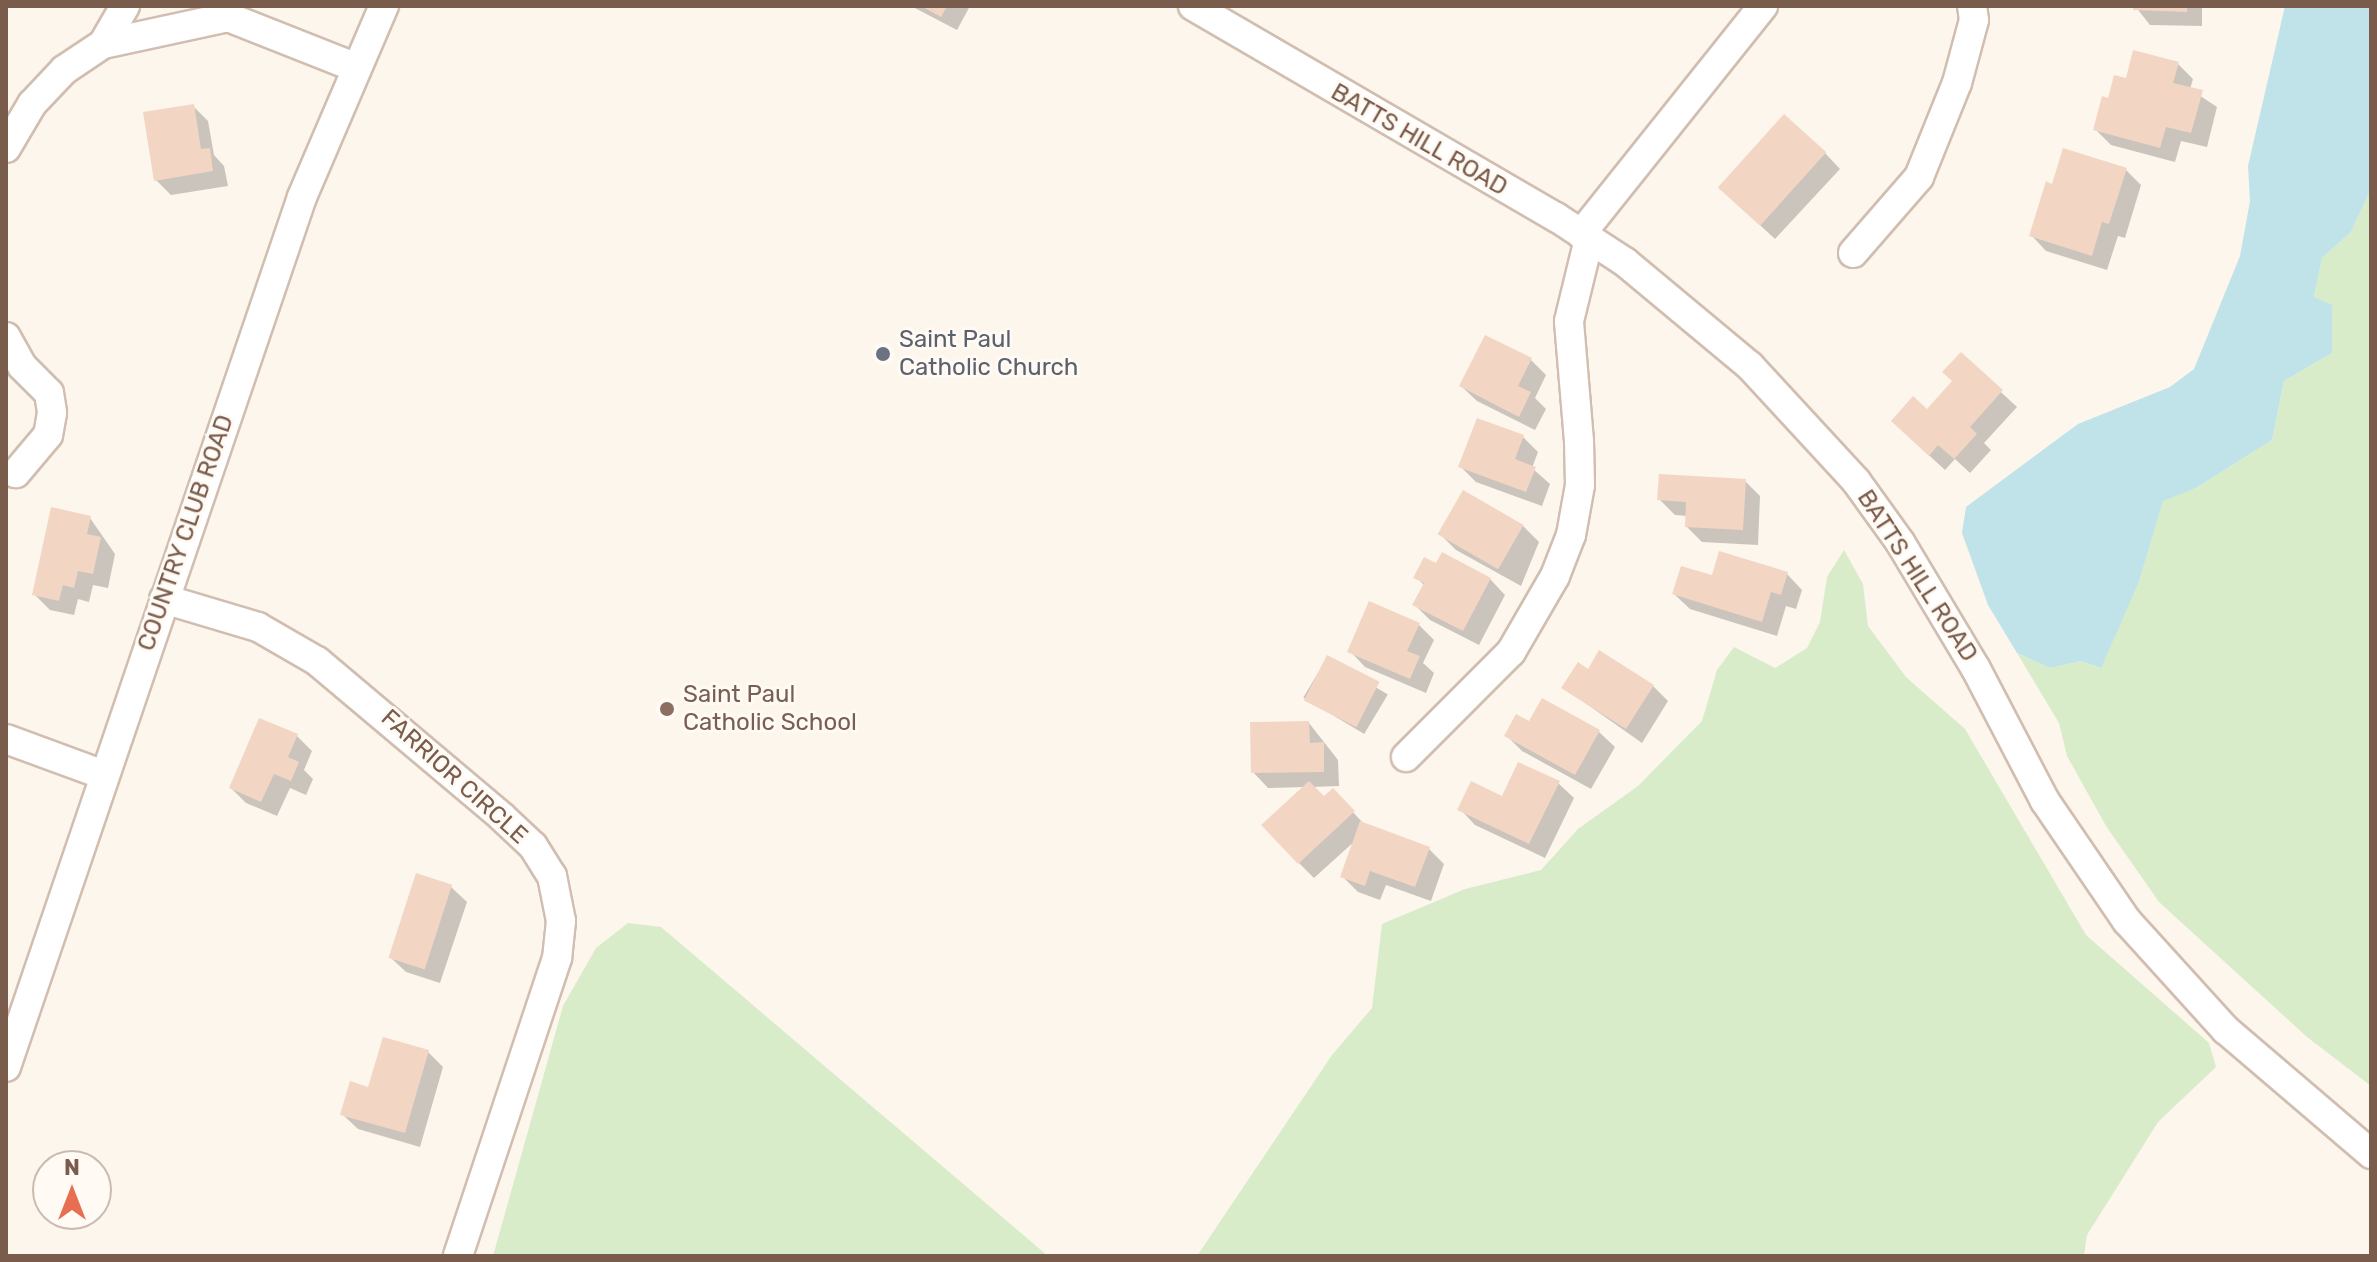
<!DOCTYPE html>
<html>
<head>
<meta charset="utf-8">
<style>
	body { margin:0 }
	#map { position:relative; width:2377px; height:1262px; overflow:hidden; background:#fdf6ec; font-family:Rubik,sans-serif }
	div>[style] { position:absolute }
	.green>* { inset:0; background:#d8ecc9 }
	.water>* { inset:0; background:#bfe3e8 }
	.shadow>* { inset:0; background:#0003; transform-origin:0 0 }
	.building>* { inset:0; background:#f3d5c3; transform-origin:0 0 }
	.roads { filter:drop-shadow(2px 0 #d1beb0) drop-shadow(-2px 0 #d1beb0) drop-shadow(0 2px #d1beb0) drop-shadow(0 -2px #d1beb0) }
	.minor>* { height:28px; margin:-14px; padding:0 14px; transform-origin:14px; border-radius:14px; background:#fff }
	.dots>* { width:22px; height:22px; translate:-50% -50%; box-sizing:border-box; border:4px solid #fffaf3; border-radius:50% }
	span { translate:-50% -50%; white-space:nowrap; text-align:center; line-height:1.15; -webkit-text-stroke:6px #fffaf3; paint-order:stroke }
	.street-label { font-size:24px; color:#7a5c4d }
	.worship-label { font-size:24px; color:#5b616d }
	.left { translate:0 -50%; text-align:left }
	.education-label { font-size:24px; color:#785e54 }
	.frame { position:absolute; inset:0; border:8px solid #7a5c4d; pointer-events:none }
	.north { position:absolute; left:32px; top:1150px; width:80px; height:80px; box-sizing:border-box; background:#fffaf3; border:2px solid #cabbb1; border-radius:50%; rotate:0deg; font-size:22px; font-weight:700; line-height:32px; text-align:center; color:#7a5c4d }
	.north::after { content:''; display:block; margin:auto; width:28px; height:36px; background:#e76f51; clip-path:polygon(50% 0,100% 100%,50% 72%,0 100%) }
</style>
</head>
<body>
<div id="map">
	<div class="green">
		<i style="clip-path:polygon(2371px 189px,2371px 1086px,2307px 1037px,2159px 902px,2106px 826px,2067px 756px,2059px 723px,2017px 653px,2050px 668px,2081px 661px,2100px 668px,2139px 582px,2163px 500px,2196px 488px,2272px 440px,2284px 381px,2332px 353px,2314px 297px,2322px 258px,2351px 232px)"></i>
		<i style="clip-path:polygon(1844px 550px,1863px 584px,1868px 626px,1906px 677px,1965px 729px,2086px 935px,2209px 1043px,2216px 1067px,2158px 1122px,2087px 1235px,2084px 1256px,1197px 1256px,1332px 1055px,1372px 1008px,1382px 924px,1465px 889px,1541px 870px,1578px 829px,1638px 786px,1702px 721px,1717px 670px,1734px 647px,1775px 668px,1807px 648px,1820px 622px,1827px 577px)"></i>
		<i style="clip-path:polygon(628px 923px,661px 927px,1048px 1256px,493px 1256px,563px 1006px,596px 948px)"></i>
	</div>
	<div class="water">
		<i style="clip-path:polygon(2285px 6px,2371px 6px,2371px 189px,2351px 232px,2322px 258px,2314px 297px,2332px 305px,2332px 353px,2284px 381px,2272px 440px,2196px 488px,2163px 501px,2139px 582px,2101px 668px,2081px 661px,2050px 668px,2017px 653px,1988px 605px,1962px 533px,1966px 507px,2078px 424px,2170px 387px,2194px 369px,2240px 256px,2250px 201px,2248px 166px)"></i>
	</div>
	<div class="shadow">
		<i style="clip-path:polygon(911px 6px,970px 6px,957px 30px)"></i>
		<i style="clip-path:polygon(2135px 6px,2202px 6px,2202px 26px,2150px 25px)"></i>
		<i style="clip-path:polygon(2178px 64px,2193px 79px,2190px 89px,2217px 107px,2207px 147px,2181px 141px,2175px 162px,2111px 145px,2095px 129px,2127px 81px)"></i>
		<i style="clip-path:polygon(193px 106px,208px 121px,214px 155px,224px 166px,228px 186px,171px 195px,156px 180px)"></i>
		<i style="clip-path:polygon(1825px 153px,1840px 169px,1775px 239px,1737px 204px)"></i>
		<i style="clip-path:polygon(2126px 170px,2141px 185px,2125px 238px,2118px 236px,2107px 270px,2046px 251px,2031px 235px,2054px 186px)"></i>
		<i style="clip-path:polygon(1961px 355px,2017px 407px,1984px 443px,1991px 450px,1970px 473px,1955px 459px,1945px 470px,1908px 436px,1954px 382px)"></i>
		<i style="clip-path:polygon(1531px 360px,1546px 375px,1535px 398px,1546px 409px,1535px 430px,1477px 401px,1461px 386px)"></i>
		<i style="clip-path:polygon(1523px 437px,1538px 452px,1532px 468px,1550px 484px,1542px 506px,1476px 482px,1461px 467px)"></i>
		<i style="clip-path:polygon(1745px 481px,1760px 496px,1758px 545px,1702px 542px,1687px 527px,1688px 516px,1675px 515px,1660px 500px)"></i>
		<i style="clip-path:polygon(90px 518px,115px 554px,108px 588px,93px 585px,89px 602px,78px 599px,74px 615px,50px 610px,34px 594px)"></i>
		<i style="clip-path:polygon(1523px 526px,1539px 542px,1521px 586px,1456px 550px,1440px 534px)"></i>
		<i style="clip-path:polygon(1437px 565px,1490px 579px,1505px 595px,1479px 645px,1430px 620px,1415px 605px,1425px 586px,1416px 577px)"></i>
		<i style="clip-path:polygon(1787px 574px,1802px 590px,1796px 609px,1786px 606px,1777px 636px,1690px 609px,1674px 594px,1713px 578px)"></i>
		<i style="clip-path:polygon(1418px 624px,1434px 640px,1423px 663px,1434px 673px,1426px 693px,1365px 667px,1350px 651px)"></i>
		<i style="left:1327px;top:658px;width:71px;height:46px;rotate:31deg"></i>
		<i style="clip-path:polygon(1588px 672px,1653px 686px,1668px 701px,1642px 743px,1564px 688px)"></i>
		<i style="clip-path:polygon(1543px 701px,1599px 732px,1615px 747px,1591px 789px,1522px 751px,1506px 735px,1530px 723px)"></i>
		<i style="clip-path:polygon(1309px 723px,1338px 760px,1339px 786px,1312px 787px,1324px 799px,1333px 791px,1366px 826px,1429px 849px,1444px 864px,1431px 901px,1386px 885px,1380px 900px,1358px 892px,1342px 876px,1356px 840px,1314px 878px,1299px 863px,1306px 787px,1268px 788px,1253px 772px)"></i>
		<i style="clip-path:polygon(297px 736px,312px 751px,304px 770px,313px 779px,306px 795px,290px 788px,277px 816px,246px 803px,231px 788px)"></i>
		<i style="clip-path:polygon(1558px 783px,1574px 798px,1545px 858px,1475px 825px,1460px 809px)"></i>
		<i style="clip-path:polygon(451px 887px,467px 902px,440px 983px,406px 972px,390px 957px)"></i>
		<i style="clip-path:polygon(428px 1052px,443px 1067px,420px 1147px,358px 1129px,342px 1114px)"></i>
	</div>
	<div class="building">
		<i style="clip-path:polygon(921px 6px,947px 6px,941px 17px)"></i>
		<i style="clip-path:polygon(2133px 6px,2187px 6px,2187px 12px,2133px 10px)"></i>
		<i style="clip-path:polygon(2133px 50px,2179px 62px,2173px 83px,2203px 90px,2191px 133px,2166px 127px,2160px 148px,2093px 130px,2102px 96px,2108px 98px,2114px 75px,2126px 78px)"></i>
		<i style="clip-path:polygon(194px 104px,201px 149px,210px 148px,213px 171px,154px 181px,143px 112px)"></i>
		<i style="left:1784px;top:114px;width:57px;height:99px;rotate:42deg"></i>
		<i style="clip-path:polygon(2063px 148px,2127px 168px,2109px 224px,2102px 222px,2092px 256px,2029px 236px,2046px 181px,2052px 184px)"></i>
		<i style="clip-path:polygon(1485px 335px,1532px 358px,1518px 386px,1531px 392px,1519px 417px,1459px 386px)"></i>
		<i style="clip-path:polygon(1961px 352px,2003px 390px,1970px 427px,1977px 434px,1954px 459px,1938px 445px,1929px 456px,1891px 421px,1913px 396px,1927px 409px,1952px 381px,1942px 372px)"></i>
		<i style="clip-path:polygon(1477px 418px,1524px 435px,1515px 459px,1536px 467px,1526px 492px,1458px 467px)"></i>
		<i style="clip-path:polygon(1659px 474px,1746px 479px,1743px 530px,1685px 527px,1686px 502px,1657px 500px)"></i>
		<i style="left:1463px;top:490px;width:70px;height:51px;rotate:30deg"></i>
		<i style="clip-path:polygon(51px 507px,91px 516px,87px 534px,101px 537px,93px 574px,78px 571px,74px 588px,63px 585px,59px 601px,32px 595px)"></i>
		<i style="clip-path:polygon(1719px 551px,1788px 572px,1781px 595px,1771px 592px,1762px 622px,1672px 594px,1681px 566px,1712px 575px)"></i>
		<i style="clip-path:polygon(1442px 552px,1491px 578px,1463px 631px,1412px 605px,1424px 583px,1413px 578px,1424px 557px,1436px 563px)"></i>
		<i style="clip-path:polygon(1369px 601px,1420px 623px,1407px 651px,1420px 656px,1410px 679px,1347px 652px)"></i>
		<i style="clip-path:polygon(1599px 650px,1654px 685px,1626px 729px,1561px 688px,1578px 662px,1588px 669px)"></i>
		<i style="left:1327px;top:655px;width:59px;height:51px;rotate:27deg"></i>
		<i style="clip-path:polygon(1542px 698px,1600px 730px,1575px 775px,1504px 736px,1516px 714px,1529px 721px)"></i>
		<i style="clip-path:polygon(259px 718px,298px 734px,288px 757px,299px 762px,291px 781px,274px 774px,261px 802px,229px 788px)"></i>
		<i style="clip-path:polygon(1309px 721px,1310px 743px,1324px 742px,1324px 772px,1251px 773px,1250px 722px)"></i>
		<i style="clip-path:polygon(1518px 762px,1560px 781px,1529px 844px,1457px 810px,1471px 781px,1502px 796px)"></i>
		<i style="clip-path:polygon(1309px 781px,1324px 796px,1333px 788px,1355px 811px,1298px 864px,1261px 825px)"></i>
		<i style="clip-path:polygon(1360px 821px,1430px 847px,1415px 887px,1370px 871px,1365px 886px,1340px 877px)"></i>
		<i style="left:416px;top:873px;width:38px;height:89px;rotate:18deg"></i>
		<i style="clip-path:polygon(383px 1037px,429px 1050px,405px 1133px,340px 1115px,350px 1081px,368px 1087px)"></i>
	</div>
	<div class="roads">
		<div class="minor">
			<i style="left:1193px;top:6px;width:420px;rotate:30.2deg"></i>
			<i style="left:1556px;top:217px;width:82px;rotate:33.1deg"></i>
			<i style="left:1625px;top:262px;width:163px;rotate:39.8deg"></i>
			<i style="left:1750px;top:366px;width:156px;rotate:47.3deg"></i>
			<i style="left:1856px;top:481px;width:75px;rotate:54.2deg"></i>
			<i style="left:1900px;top:542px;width:148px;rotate:59.1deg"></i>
			<i style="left:1976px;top:669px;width:149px;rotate:62.4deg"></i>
			<i style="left:2045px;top:801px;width:145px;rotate:55.7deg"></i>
			<i style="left:2127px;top:921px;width:147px;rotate:47.8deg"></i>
			<i style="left:2226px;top:1030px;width:191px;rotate:40.5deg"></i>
			<i style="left:103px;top:44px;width:128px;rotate:-12.2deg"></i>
			<i style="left:228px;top:17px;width:136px;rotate:21.6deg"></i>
			<i style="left:6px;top:148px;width:51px;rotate:-59.4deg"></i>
			<i style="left:32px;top:104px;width:47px;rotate:-46.7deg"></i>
			<i style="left:64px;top:70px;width:47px;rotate:-33.7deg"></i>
			<i style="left:103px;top:44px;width:44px;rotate:-59.9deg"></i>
			<i style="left:1581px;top:234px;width:292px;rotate:-51.4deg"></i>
			<i style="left:1853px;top:253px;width:101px;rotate:-49deg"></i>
			<i style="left:1919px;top:177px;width:101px;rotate:-68deg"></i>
			<i style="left:1957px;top:83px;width:65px;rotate:-74.9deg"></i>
			<i style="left:1974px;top:20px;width:14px;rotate:-98deg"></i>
			<i style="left:6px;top:337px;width:33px;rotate:61deg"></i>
			<i style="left:22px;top:366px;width:38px;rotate:45deg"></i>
			<i style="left:49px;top:393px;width:20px;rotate:81deg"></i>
			<i style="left:52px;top:413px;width:22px;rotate:100deg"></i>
			<i style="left:48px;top:435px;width:50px;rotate:130.1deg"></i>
			<i style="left:164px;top:599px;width:98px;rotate:16.6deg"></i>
			<i style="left:258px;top:627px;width:68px;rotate:30deg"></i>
			<i style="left:317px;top:661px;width:242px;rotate:40.1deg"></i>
			<i style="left:502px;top:817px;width:42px;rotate:43.1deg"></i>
			<i style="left:533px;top:846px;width:36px;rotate:58deg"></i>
			<i style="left:552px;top:876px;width:46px;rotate:78.7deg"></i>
			<i style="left:561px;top:921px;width:37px;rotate:96deg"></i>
			<i style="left:557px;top:958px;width:314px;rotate:108.4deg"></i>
			<i style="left:6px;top:739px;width:104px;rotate:20.2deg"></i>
			<i style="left:1406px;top:757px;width:148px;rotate:-45deg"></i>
			<i style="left:1511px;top:652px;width:88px;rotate:-59.9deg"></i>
			<i style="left:1555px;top:576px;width:44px;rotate:-68.7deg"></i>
			<i style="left:1571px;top:535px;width:51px;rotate:-79.8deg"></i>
			<i style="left:1580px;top:485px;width:44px;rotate:-91.3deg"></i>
			<i style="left:1579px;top:441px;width:120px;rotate:-94.8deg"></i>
			<i style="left:1569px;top:321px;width:84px;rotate:-76.3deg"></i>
			<i style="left:6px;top:1067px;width:919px;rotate:-71.21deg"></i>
			<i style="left:302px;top:197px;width:208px;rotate:-66.8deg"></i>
		</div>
	</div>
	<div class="dots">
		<i style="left:883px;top:354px;background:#6b7280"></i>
		<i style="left:667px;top:709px;background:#8d6e63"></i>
	</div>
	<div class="street-label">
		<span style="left:1419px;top:140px;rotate:30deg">BATTS HILL ROAD</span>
		<span style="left:186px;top:533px;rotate:-71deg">COUNTRY CLUB ROAD</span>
		<span style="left:1917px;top:576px;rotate:57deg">BATTS HILL ROAD</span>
		<span style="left:454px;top:777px;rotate:42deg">FARRIOR CIRCLE</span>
	</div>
	<div class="worship-label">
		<span class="left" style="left:899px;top:354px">Saint Paul<br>Catholic Church</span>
	</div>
	<div class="education-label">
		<span class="left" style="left:683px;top:709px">Saint Paul<br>Catholic School</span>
	</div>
	<div class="frame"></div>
	<div class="north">N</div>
</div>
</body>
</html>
